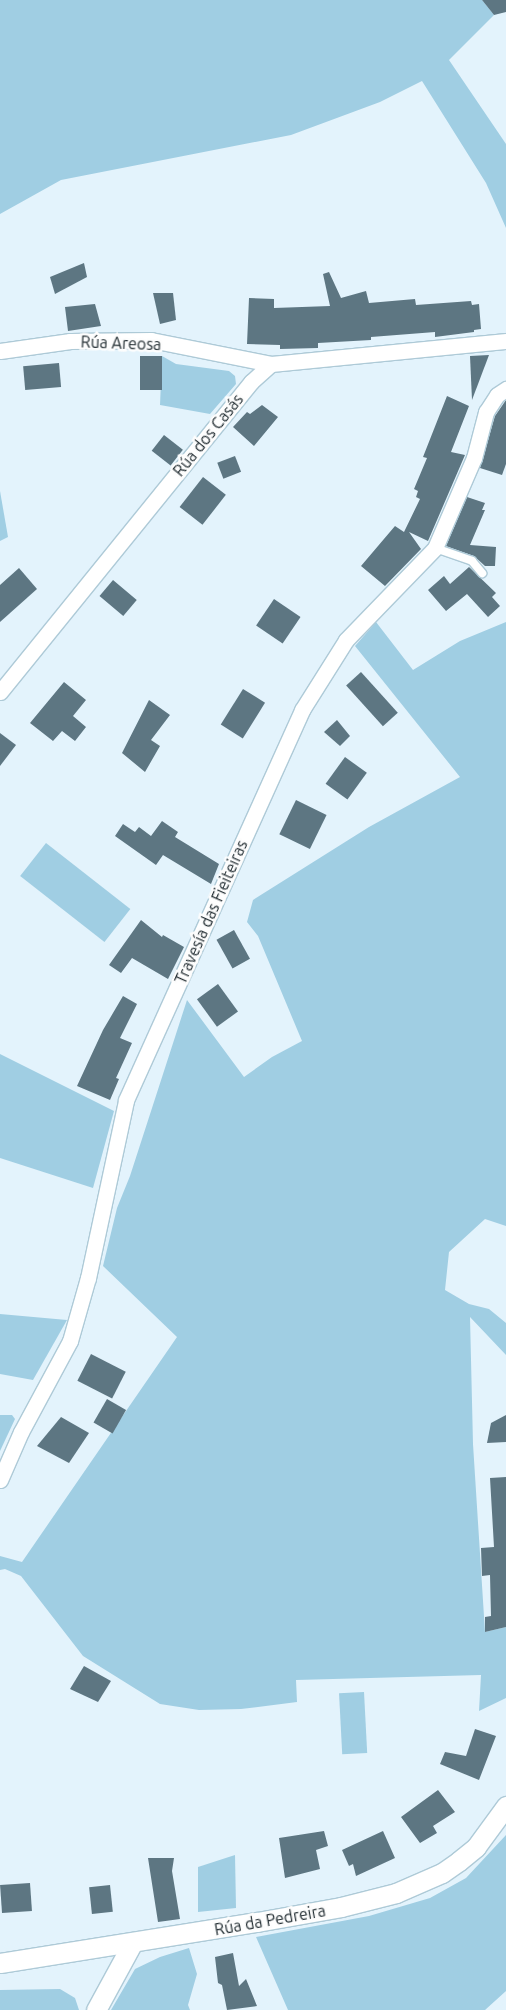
<!DOCTYPE html>
<html>
<head>
<meta charset="utf-8">
<style>
	body { margin:0 }
	#map { position:relative; width:506px; height:2010px; overflow:hidden; background:#e3f3fc; font-family:Ubuntu,sans-serif }
	div>[style] { position:absolute }
	.green>* { inset:0; background:#a0cee3; transform-origin:0 0 }
	.building>* { inset:0; background:#5d7682; transform-origin:0 0 }
	.roads { filter:drop-shadow(1px 0 #aecad7) drop-shadow(-1px 0 #aecad7) drop-shadow(0 1px #aecad7) drop-shadow(0 -1px #aecad7) }
	.service>* { height:8px; margin:-4px; padding:0 4px; transform-origin:4px; border-radius:4px; background:#fff }
	.minor>* { height:15px; margin:-7.5px; padding:0 7.5px; transform-origin:7.5px; border-radius:7.5px; background:#fff }
	.tertiary>* { height:19px; margin:-9.5px; padding:0 9.5px; transform-origin:9.5px; border-radius:9.5px; background:#fff }
	span { translate:-50% -50%; white-space:nowrap; text-align:center; line-height:1.15; -webkit-text-stroke:5px #fdfdfd; paint-order:stroke }
	.street-label { font-size:16px; color:#222d32 }
</style>
</head>
<body>
<div id="map">
	<div class="green">
		<i style="clip-path:polygon(0 0,482px 0,494px 15px,449px 60px,506px 144px,506px 228px,486px 183px,422px 81px,380px 102px,291px 135px,61px 180px,0 214px)"></i>
		<i style="clip-path:polygon(162px 356px,176px 364px,229px 371px,235px 376px,236px 384px,210px 414px,160px 405px)"></i>
		<i style="clip-path:polygon(0 491px,8px 537px,0 541px)"></i>
		<i style="clip-path:polygon(376px 622px,413px 670px,460px 641px,506px 622px,506px 1226px,485px 1219px,449px 1252px,445px 1290px,469px 1304px,489px 1309px,506px 1323px,506px 1355px,470px 1317px,473px 1444px,485px 1632px,506px 1627px,506px 1698px,479px 1711px,481px 1675px,296px 1680px,297px 1702px,241px 1709px,199px 1710px,160px 1704px,83px 1656px,21px 1576px,5px 1569px,0 1570px,0 1556px,22px 1562px,177px 1337px,103px 1266px,117px 1208px,130px 1176px,187px 1000px,244px 1077px,272px 1057px,302px 1041px,258px 936px,247px 922px,253px 900px,369px 827px,460px 777px,355px 646px)"></i>
		<i style="left:46px;top:843px;width:107px;height:42px;rotate:38deg"></i>
		<i style="clip-path:polygon(0 1054px,114px 1111px,93px 1188px,0 1158px)"></i>
		<i style="clip-path:polygon(0 1314px,67px 1320px,33px 1380px,0 1374px)"></i>
		<i style="clip-path:polygon(0 1415px,12px 1415px,15px 1419px,0 1451px)"></i>
		<i style="left:364px;top:1692px;width:61px;height:25px;rotate:87deg"></i>
		<i style="clip-path:polygon(506px 1835px,506px 1991px,485px 2010px,288px 2010px,256px 1937px,369px 1916px,430px 1898px,466px 1878px)"></i>
		<i style="clip-path:polygon(235px 1855px,236px 1908px,198px 1912px,198px 1867px)"></i>
		<i style="clip-path:polygon(189px 1948px,197px 1974px,188px 2005px,190px 2010px,111px 2010px,135px 1969px,160px 1957px)"></i>
		<i style="clip-path:polygon(60px 1989px,75px 1998px,79px 2010px,0 2010px,0 1990px)"></i>
	</div>
	<div class="building">
		<i style="clip-path:polygon(482px 0,506px 0,506px 12px,494px 15px)"></i>
		<i style="clip-path:polygon(84px 263px,87px 277px,55px 294px,50px 277px)"></i>
		<i style="clip-path:polygon(329px 272px,341px 298px,366px 291px,369px 303px,415px 299px,416px 305px,471px 301px,472px 305px,479px 304px,481px 329px,474px 330px,474px 332px,435px 337px,435px 332px,371px 337px,371px 340px,318px 343px,318px 348px,280px 349px,280px 345px,247px 344px,249px 298px,274px 299px,274px 308px,330px 306px,323px 274px)"></i>
		<i style="clip-path:polygon(153px 293px,173px 293px,176px 320px,160px 324px)"></i>
		<i style="clip-path:polygon(95px 304px,101px 326px,68px 331px,65px 307px)"></i>
		<i style="clip-path:polygon(489px 355px,472px 400px,470px 356px)"></i>
		<i style="left:140px;top:356px;width:22px;height:34px"></i>
		<i style="left:59px;top:363px;width:24px;height:36px;rotate:85deg"></i>
		<i style="clip-path:polygon(447px 396px,469px 406px,451px 452px,465px 455px,428px 541px,409px 532px,421px 549px,385px 586px,361px 566px,395px 526px,404px 532px,420px 499px,416px 497px,418px 491px,414px 489px,427px 458px,423px 457px)"></i>
		<i style="clip-path:polygon(506px 400px,506px 464px,502px 475px,480px 468px,495px 416px)"></i>
		<i style="clip-path:polygon(262px 405px,278px 417px,254px 446px,233px 427px,247px 412px,250px 414px)"></i>
		<i style="left:164px;top:435px;width:24px;height:20px;rotate:38deg"></i>
		<i style="left:235px;top:456px;width:17px;height:19px;rotate:69deg"></i>
		<i style="left:203px;top:477px;width:29px;height:38px;rotate:38deg"></i>
		<i style="clip-path:polygon(467px 497px,485px 503px,482px 510px,485px 510px,470px 545px,496px 547px,495px 566px,485px 566px,474px 556px,446px 546px)"></i>
		<i style="clip-path:polygon(469px 567px,496px 593px,492px 597px,500px 606px,488px 617px,467px 594px,446px 611px,428px 590px,444px 576px,450px 584px)"></i>
		<i style="clip-path:polygon(19px 568px,37px 589px,0 622px,0 585px)"></i>
		<i style="left:113px;top:580px;width:31px;height:21px;rotate:40deg"></i>
		<i style="left:274px;top:599px;width:32px;height:32px;rotate:34deg"></i>
		<i style="left:361px;top:672px;width:55px;height:20px;rotate:48deg"></i>
		<i style="clip-path:polygon(64px 682px,86px 700px,73px 716px,86px 727px,75px 741px,62px 731px,53px 741px,30px 723px)"></i>
		<i style="left:243px;top:689px;width:26px;height:42px;rotate:32deg"></i>
		<i style="clip-path:polygon(149px 700px,170px 715px,151px 740px,160px 746px,145px 772px,122px 753px)"></i>
		<i style="clip-path:polygon(337px 720px,350px 736px,340px 746px,324px 732px)"></i>
		<i style="clip-path:polygon(0 733px,16px 745px,0 766px)"></i>
		<i style="left:345px;top:757px;width:27px;height:33px;rotate:36deg"></i>
		<i style="left:296px;top:800px;width:34px;height:38px;rotate:26deg"></i>
		<i style="clip-path:polygon(162px 821px,178px 832px,175px 837px,219px 864px,211px 884px,163px 855px,156px 865px,115px 836px,123px 824px,135px 832px,139px 827px,151px 836px)"></i>
		<i style="clip-path:polygon(141px 920px,162px 937px,163px 935px,184px 947px,168px 979px,132px 958px,121px 973px,109px 965px)"></i>
		<i style="left:234px;top:930px;width:33px;height:20px;rotate:61deg"></i>
		<i style="left:218px;top:984px;width:34px;height:26px;rotate:54deg"></i>
		<i style="clip-path:polygon(123px 996px,137px 1004px,120px 1038px,132px 1043px,116px 1078px,119px 1079px,110px 1100px,77px 1086px,103px 1030px)"></i>
		<i style="left:91px;top:1354px;width:39px;height:30px;rotate:27deg"></i>
		<i style="left:107px;top:1399px;width:22px;height:27px;rotate:30deg"></i>
		<i style="clip-path:polygon(506px 1415px,506px 1442px,487px 1443px,491px 1423px)"></i>
		<i style="clip-path:polygon(61px 1417px,89px 1433px,69px 1463px,37px 1446px)"></i>
		<i style="clip-path:polygon(506px 1477px,506px 1627px,485px 1632px,485px 1617px,491px 1616px,490px 1575px,482px 1576px,481px 1548px,494px 1547px,490px 1478px)"></i>
		<i style="clip-path:polygon(84px 1666px,111px 1681px,98px 1702px,70px 1689px)"></i>
		<i style="clip-path:polygon(475px 1729px,496px 1736px,479px 1780px,440px 1764px,445px 1752px,466px 1756px)"></i>
		<i style="clip-path:polygon(438px 1790px,455px 1812px,433px 1826px,437px 1833px,420px 1843px,401px 1817px)"></i>
		<i style="clip-path:polygon(324px 1831px,328px 1846px,316px 1850px,320px 1869px,285px 1878px,279px 1838px)"></i>
		<i style="clip-path:polygon(383px 1831px,395px 1858px,356px 1876px,353px 1864px,349px 1866px,342px 1850px)"></i>
		<i style="clip-path:polygon(148px 1858px,174px 1858px,172px 1871px,180px 1919px,158px 1922px)"></i>
		<i style="left:30px;top:1883px;width:28px;height:30px;rotate:86deg"></i>
		<i style="left:110px;top:1885px;width:27px;height:21px;rotate:84deg"></i>
		<i style="clip-path:polygon(233px 1953px,239px 1986px,246px 1979px,257px 2006px,227px 2010px,222px 1985px,218px 1983px,215px 1957px)"></i>
	</div>
	<div class="roads">
		<div class="service">
			<i style="left:435px;top:548px;width:39px;rotate:19deg"></i>
			<i style="left:472px;top:561px;width:16px;rotate:50deg"></i>
		</div>
		<div class="minor">
			<i style="left:0;top:351px;width:71px;rotate:-8.1deg"></i>
			<i style="left:70px;top:341px;width:81px;rotate:-0.7deg"></i>
			<i style="left:151px;top:340px;width:122px;rotate:11.3deg"></i>
			<i style="left:0;top:692px;width:399px;rotate:-51deg"></i>
			<i style="left:251px;top:382px;width:27px;rotate:-42deg"></i>
			<i style="left:271px;top:364px;width:236px;rotate:-5.6deg"></i>
			<i style="left:0;top:1480px;width:52px;rotate:-66.4deg"></i>
			<i style="left:21px;top:1432px;width:103px;rotate:-61.7deg"></i>
			<i style="left:70px;top:1341px;width:66px;rotate:-74.1deg"></i>
			<i style="left:88px;top:1278px;width:182px;rotate:-77.9deg"></i>
			<i style="left:126px;top:1100px;width:428px;rotate:-65.7deg"></i>
			<i style="left:302px;top:710px;width:83px;rotate:-57.8deg"></i>
			<i style="left:346px;top:640px;width:128px;rotate:-45.9deg"></i>
			<i style="left:435px;top:548px;width:98px;rotate:-66.6deg"></i>
			<i style="left:474px;top:458px;width:48px;rotate:-75.4deg"></i>
			<i style="left:486px;top:412px;width:20px;rotate:-57deg"></i>
			<i style="left:497px;top:395px;width:11px;rotate:-34deg"></i>
		</div>
		<div class="tertiary">
			<i style="left:0;top:1963px;width:260px;rotate:-9.1deg"></i>
			<i style="left:257px;top:1922px;width:85px;rotate:-10.1deg"></i>
			<i style="left:341px;top:1907px;width:57px;rotate:-14.3deg"></i>
			<i style="left:396px;top:1893px;width:50px;rotate:-23.5deg"></i>
			<i style="left:442px;top:1873px;width:21px;rotate:-35deg"></i>
			<i style="left:459px;top:1861px;width:22px;rotate:-39deg"></i>
			<i style="left:476px;top:1847px;width:51px;rotate:-53.8deg"></i>
			<i style="left:96px;top:2010px;width:77px;rotate:-61.4deg"></i>
		</div>
	</div>
	<div class="street-label">
		<span style="left:121px;top:343px;rotate:2deg">Rúa Areosa</span>
		<span style="left:208px;top:435px;rotate:-51deg">Rúa dos Casás</span>
		<span style="left:211px;top:912px;rotate:-66deg">Travesía das Fieiteiras</span>
		<span style="left:270px;top:1920px;rotate:-10deg">Rúa da Pedreira</span>
	</div>
</div>
</body>
</html>
